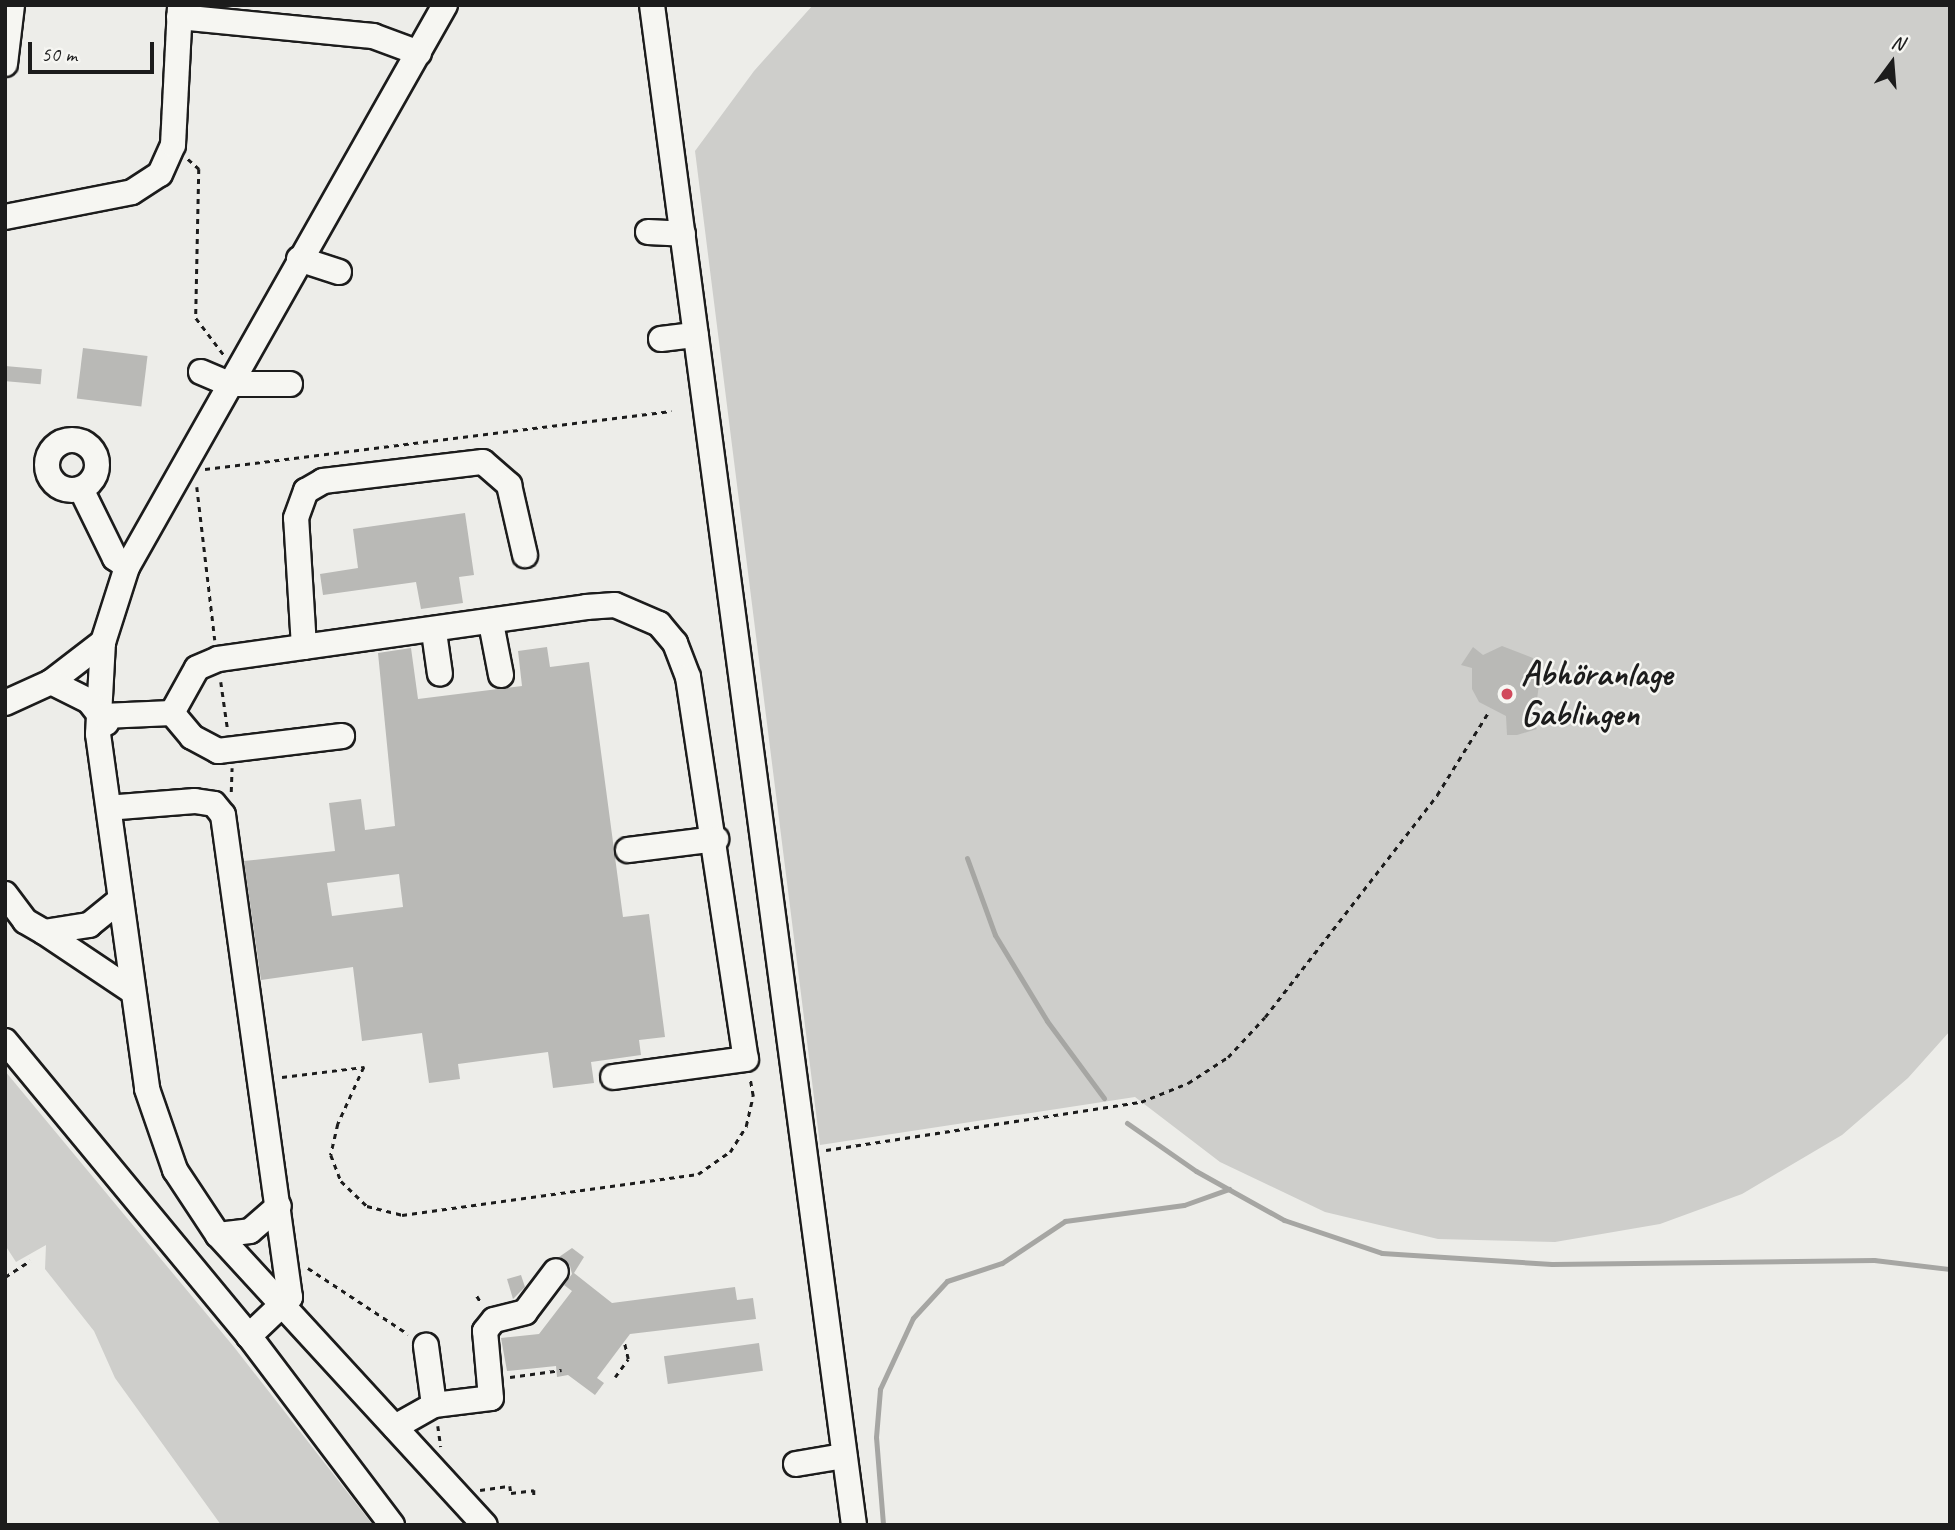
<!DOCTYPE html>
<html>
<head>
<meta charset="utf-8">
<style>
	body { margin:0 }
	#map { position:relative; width:1955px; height:1530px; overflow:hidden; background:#edede9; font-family:Caveat,sans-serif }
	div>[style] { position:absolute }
	.green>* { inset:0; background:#cececb }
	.stream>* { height:5px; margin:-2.5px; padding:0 2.5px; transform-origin:2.5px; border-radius:2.5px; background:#a6a6a3 }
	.building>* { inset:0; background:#b9b9b6; transform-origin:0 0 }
	.path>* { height:2.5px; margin-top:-1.25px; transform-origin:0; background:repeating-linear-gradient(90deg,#1c1c1c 0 5px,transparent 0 10px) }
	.roads { filter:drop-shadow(2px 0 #1c1c1c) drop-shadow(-2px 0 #1c1c1c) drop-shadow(0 2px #1c1c1c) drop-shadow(0 -2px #1c1c1c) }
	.minor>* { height:24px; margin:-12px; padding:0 12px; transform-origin:12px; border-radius:12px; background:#f6f6f2 }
	.minor>.ring { margin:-12px; padding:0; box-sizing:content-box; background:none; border:24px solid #f6f6f2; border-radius:50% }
	.dots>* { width:19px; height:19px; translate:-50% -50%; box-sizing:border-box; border:4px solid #f6f6f2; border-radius:50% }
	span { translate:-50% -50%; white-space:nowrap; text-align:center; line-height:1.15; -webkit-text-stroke:5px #f6f6f2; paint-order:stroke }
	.poi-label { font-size:35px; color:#1c1c1c; font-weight:700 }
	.left { translate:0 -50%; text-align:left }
	.frame { position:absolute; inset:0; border:7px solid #1c1c1c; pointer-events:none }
	.north { position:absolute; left:1857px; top:28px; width:70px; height:70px; -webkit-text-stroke:5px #f6f6f2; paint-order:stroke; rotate:16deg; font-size:19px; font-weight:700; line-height:28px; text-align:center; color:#1c1c1c }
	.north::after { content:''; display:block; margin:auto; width:24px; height:32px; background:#1c1c1c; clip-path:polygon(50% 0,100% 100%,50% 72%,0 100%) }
	.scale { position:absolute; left:28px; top:42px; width:126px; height:32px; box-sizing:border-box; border:4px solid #1c1c1c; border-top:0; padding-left:9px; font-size:21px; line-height:24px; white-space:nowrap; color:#1c1c1c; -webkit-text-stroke:5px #f6f6f2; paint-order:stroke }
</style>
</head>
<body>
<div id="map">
	<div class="green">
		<i style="clip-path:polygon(813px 5px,1950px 5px,1950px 1031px,1908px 1078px,1842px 1135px,1742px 1194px,1660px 1224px,1555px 1242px,1438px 1239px,1325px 1212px,1220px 1162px,1135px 1097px,820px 1145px,695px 151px,754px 71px)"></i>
		<i style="clip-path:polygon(5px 1071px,234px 1347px,373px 1525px,221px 1525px,115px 1378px,94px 1331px,45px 1269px,46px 1245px,16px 1262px,5px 1245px)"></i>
	</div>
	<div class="stream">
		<i style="left:967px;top:858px;width:82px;rotate:70deg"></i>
		<i style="left:995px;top:935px;width:100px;rotate:58.8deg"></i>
		<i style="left:1047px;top:1021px;width:96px;rotate:53.5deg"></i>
		<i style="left:1127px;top:1123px;width:84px;rotate:34.8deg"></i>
		<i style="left:1196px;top:1171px;width:101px;rotate:29.1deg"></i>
		<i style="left:1284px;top:1220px;width:103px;rotate:18.6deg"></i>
		<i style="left:1382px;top:1253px;width:170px;rotate:3.7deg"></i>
		<i style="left:1552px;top:1264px;width:322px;rotate:-0.7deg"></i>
		<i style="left:1874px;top:1260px;width:77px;rotate:6.8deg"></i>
		<i style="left:883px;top:1524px;width:87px;rotate:-94.6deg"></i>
		<i style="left:876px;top:1437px;width:48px;rotate:-85.2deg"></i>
		<i style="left:880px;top:1389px;width:78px;rotate:-65.1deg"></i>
		<i style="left:913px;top:1318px;width:50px;rotate:-47.4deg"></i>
		<i style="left:947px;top:1281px;width:58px;rotate:-18.1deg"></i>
		<i style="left:1002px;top:1263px;width:76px;rotate:-33.7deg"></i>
		<i style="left:1065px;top:1221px;width:120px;rotate:-7.7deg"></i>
		<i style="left:1184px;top:1205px;width:48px;rotate:-19.6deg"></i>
	</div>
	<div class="building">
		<i style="left:83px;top:348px;width:65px;height:51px;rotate:7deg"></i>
		<i style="left:5px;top:366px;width:37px;height:15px;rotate:5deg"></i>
		<i style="clip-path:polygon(465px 513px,474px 575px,459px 577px,463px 603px,421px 609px,416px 582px,323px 595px,320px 574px,358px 568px,353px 529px)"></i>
		<i style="clip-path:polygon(1502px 646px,1533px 658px,1541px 671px,1537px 699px,1527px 713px,1537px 729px,1517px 735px,1507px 735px,1506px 716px,1479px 702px,1472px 689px,1472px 668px,1461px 665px,1473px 647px,1483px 655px)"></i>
		<i style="clip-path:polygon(evenodd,547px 647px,550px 667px,589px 662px,623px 917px,649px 914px,665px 1037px,639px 1040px,641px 1055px,591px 1062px,594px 1083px,553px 1088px,548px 1052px,458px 1064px,460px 1079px,429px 1083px,422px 1033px,362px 1041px,353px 967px,261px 980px,244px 861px,335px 851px,329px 803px,361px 799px,365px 830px,395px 826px,378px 653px,411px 648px,418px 699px,522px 686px,518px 651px,547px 647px,399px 874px,403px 907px,332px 916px,327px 883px,399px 874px)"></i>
		<i style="clip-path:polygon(572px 1248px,584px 1257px,574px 1273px,612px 1303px,735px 1287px,737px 1300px,753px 1298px,756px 1319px,630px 1334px,597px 1378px,604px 1383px,595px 1395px,568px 1375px,557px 1377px,556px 1366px,507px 1371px,501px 1338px,539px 1334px,572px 1291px,564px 1285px,572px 1274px,570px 1266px,559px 1257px)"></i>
		<i style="clip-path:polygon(521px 1275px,525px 1287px,513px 1299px,507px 1279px)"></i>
		<i style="left:759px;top:1343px;width:28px;height:96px;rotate:82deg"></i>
	</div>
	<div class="path">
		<i style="left:188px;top:159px;width:15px;rotate:42deg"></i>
		<i style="left:199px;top:169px;width:149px;rotate:91.2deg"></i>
		<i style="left:196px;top:318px;width:46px;rotate:52.9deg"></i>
		<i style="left:205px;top:469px;width:470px;rotate:-7.1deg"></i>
		<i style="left:197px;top:487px;width:154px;rotate:83.3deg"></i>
		<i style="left:221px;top:682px;width:49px;rotate:81.9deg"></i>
		<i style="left:231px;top:792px;width:24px;rotate:-88deg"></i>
		<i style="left:282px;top:1077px;width:83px;rotate:-7deg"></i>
		<i style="left:364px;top:1067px;width:63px;rotate:114.5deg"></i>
		<i style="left:338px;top:1124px;width:32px;rotate:103deg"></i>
		<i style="left:331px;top:1155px;width:28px;rotate:69deg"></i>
		<i style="left:341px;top:1181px;width:36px;rotate:44deg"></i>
		<i style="left:367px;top:1206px;width:36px;rotate:14deg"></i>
		<i style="left:402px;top:1215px;width:299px;rotate:-7.9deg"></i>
		<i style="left:698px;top:1174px;width:39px;rotate:-35deg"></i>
		<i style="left:730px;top:1152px;width:31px;rotate:-58deg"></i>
		<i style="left:746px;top:1126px;width:31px;rotate:-77deg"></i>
		<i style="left:753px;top:1096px;width:17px;rotate:-100deg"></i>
		<i style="left:826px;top:1150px;width:319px;rotate:-8.7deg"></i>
		<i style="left:1141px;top:1102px;width:51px;rotate:-22deg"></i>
		<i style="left:1188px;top:1083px;width:48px;rotate:-33deg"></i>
		<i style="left:1228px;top:1057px;width:54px;rotate:-47.2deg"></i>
		<i style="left:1265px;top:1017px;width:281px;rotate:-52.2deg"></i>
		<i style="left:1437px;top:795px;width:99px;rotate:-58.2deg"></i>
		<i style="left:308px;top:1268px;width:120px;rotate:33.4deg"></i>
		<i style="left:5px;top:1277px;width:30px;rotate:-33deg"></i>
		<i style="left:477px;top:1296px;width:9px;rotate:58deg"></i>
		<i style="left:510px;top:1377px;width:52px;rotate:-7.7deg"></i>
		<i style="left:615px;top:1377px;width:22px;rotate:-54deg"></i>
		<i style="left:628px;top:1359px;width:18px;rotate:-103deg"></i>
		<i style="left:438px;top:1426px;width:21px;rotate:82deg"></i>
		<i style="left:480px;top:1490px;width:30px;rotate:-8deg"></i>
		<i style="left:510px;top:1486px;width:7px;rotate:82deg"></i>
		<i style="left:511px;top:1493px;width:23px;rotate:-7deg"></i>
		<i style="left:534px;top:1490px;width:7px;rotate:90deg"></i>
	</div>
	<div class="roads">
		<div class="minor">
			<i style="left:445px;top:5px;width:646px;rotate:119.5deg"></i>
			<i style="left:127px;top:567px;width:79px;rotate:107.7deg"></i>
			<i style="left:103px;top:642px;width:92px;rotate:93.1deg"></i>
			<i style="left:98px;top:734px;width:358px;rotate:82.1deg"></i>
			<i style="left:147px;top:1089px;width:86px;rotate:70.9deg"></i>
			<i style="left:175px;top:1170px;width:78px;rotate:56.5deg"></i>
			<i style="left:218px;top:1235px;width:394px;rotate:47.4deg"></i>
			<i style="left:652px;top:5px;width:1533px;rotate:82.43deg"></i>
			<i style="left:179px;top:17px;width:195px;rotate:5.6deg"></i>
			<i style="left:373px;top:36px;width:49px;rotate:20.3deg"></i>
			<i style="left:5px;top:64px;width:59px;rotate:-83.2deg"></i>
			<i style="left:5px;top:217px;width:129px;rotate:-11.1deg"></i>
			<i style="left:132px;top:192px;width:33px;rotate:-33deg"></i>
			<i style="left:160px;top:174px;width:32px;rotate:-66deg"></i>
			<i style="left:173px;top:145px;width:140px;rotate:-87.1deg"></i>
			<i style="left:648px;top:232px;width:35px;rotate:3deg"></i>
			<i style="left:299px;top:259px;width:42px;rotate:18deg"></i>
			<i style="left:661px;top:339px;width:35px;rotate:-7deg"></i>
			<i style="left:201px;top:372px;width:30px;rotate:23deg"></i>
			<i style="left:229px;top:384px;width:61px"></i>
			<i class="ring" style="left:47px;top:440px;width:26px;height:26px"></i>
			<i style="left:81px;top:489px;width:77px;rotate:63.8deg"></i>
			<i style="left:115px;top:558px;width:15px;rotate:37deg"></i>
			<i style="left:491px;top:623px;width:53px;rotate:79.1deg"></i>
			<i style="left:434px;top:632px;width:42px;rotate:81.9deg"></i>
			<i style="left:304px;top:647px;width:129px;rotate:-93.5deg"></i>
			<i style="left:296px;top:518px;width:29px;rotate:-70deg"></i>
			<i style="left:306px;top:491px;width:20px;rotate:-30deg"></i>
			<i style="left:323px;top:481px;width:161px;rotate:-6.8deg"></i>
			<i style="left:483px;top:462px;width:35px;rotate:41deg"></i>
			<i style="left:509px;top:485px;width:72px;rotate:77.1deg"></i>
			<i style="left:51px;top:682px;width:66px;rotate:-37.6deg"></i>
			<i style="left:5px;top:703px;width:51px;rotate:-24.5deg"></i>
			<i style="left:51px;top:682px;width:42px;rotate:26.6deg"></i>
			<i style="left:89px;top:701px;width:28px;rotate:52deg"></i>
			<i style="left:172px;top:713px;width:51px;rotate:-60.9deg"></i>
			<i style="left:197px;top:668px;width:23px;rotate:-23deg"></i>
			<i style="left:218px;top:659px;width:372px;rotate:-8deg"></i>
			<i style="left:586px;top:607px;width:29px;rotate:-4deg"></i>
			<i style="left:615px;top:605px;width:48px;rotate:23.4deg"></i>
			<i style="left:659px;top:624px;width:25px;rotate:50deg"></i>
			<i style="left:675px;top:643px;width:36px;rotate:69deg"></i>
			<i style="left:688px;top:677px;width:386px;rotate:81.4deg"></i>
			<i style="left:746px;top:1059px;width:134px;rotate:172.3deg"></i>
			<i style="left:103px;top:716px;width:69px;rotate:-2.5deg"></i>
			<i style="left:172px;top:713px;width:31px;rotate:50deg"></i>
			<i style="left:192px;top:737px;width:30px;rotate:28deg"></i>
			<i style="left:218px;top:751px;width:125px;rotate:-6.9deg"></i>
			<i style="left:119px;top:807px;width:76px;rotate:-4.5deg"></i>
			<i style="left:195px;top:801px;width:19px;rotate:9deg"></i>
			<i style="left:214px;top:804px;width:14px;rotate:51deg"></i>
			<i style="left:223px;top:815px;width:487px;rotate:82.1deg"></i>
			<i style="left:290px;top:1297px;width:57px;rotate:136.4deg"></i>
			<i style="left:628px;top:850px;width:89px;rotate:-7.1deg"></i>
			<i style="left:5px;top:894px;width:34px;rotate:53deg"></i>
			<i style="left:25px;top:921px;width:22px;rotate:30deg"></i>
			<i style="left:44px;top:932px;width:46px;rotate:-8.8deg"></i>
			<i style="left:89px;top:925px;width:38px;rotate:-39deg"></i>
			<i style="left:44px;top:932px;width:106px;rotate:33.8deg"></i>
			<i style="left:5px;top:1041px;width:383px;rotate:50.4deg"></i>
			<i style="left:249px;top:1336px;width:237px;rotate:52.9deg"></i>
			<i style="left:218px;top:1235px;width:32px;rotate:-7deg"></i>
			<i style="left:250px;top:1231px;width:38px;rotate:-41deg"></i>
			<i style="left:434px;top:1405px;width:57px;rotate:-7deg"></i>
			<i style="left:491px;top:1398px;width:67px;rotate:-95.1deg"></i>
			<i style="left:485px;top:1331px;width:14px;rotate:-51deg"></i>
			<i style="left:494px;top:1320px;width:32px;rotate:-14deg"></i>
			<i style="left:525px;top:1312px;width:51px;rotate:-52.9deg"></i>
			<i style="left:395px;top:1427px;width:45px;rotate:-29.4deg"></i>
			<i style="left:434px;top:1405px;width:60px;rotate:-97.7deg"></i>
			<i style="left:796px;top:1464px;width:49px;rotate:-9.5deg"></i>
		</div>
	</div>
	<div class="dots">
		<i style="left:1507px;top:694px;background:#d1495b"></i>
	</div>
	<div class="poi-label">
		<span class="left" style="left:1521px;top:694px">Abhöranlage<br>Gablingen</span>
	</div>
	<div class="frame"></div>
	<div class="north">N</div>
	<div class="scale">50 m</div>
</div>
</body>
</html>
